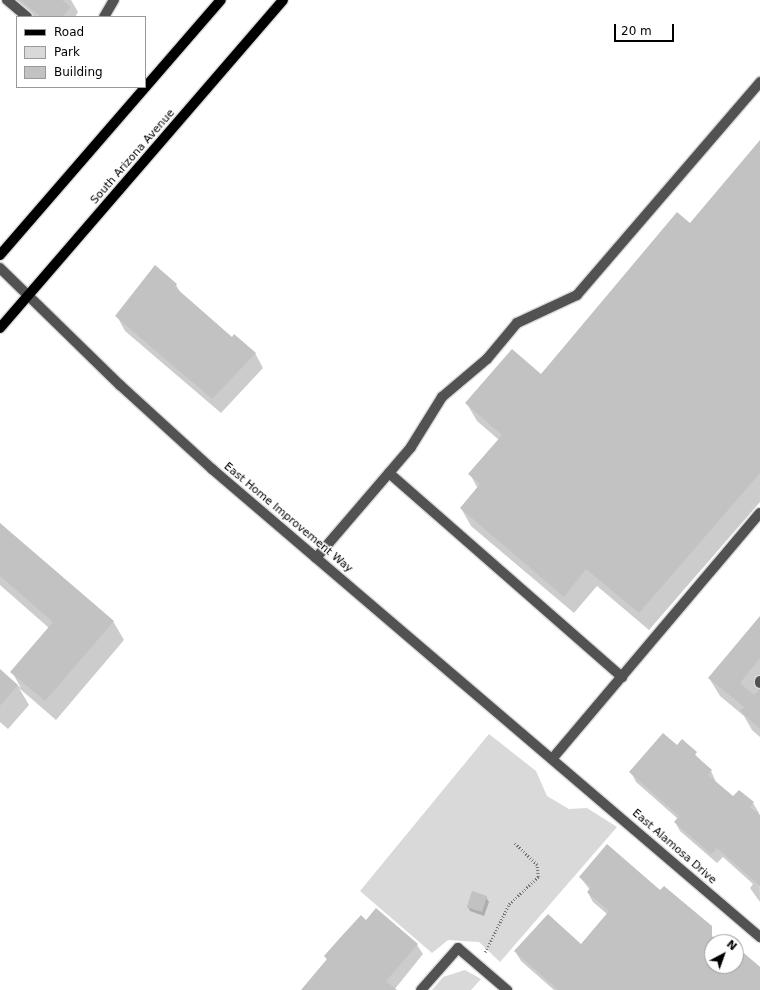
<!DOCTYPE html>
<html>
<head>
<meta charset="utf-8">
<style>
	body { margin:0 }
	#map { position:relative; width:760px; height:990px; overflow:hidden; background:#fff; font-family:"DejaVu Sans",sans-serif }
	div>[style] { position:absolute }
	.green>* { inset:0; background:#d9d9d9 }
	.shadow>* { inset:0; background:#0003 }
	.building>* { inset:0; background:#c2c2c2; transform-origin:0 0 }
	.path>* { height:2.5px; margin-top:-1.25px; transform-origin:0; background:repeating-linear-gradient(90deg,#747474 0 1px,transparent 0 3px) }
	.roads { filter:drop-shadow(1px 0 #dbdbdb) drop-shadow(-1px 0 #dbdbdb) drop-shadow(0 1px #dbdbdb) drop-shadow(0 -1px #dbdbdb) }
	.minor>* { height:10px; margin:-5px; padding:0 5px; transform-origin:5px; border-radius:5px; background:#525252 }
	.major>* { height:10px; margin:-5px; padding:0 5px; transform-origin:5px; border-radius:5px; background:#000 }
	span { translate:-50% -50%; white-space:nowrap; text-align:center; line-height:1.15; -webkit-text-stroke:3px #fff; paint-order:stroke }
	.street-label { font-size:11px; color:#000 }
	.legend { position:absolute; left:16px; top:16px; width:130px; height:72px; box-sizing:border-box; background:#fff; border:1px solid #999; margin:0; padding:5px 7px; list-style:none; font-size:12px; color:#000 }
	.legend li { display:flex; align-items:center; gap:8px; height:20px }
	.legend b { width:20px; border:1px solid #999 }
	.north { position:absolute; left:704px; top:934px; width:40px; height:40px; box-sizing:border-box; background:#fff; border:1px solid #999; border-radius:50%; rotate:41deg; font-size:11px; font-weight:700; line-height:16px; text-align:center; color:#000 }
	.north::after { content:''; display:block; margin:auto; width:14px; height:18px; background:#000; clip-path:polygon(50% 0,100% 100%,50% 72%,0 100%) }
	.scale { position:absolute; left:614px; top:24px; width:60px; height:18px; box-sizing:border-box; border:2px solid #000; border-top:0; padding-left:5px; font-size:12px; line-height:14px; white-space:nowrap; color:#000; -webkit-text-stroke:3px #fff; paint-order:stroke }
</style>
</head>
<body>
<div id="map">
	<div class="green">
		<i style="clip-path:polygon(489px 734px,536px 771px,547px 796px,569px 809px,587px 808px,617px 827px,500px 962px,479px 942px,448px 940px,432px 953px,360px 891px)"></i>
		<i style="clip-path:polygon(465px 970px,481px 979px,471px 990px,432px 990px,443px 977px)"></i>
	</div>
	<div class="shadow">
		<i style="clip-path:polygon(15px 0,71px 0,78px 12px,75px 17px,33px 17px)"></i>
		<i style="clip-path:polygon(760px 142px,760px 502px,649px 630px,597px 586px,574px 613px,471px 526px,461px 508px,478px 489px,470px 474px,499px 440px,477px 421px,467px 404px,541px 376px,690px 225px)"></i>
		<i style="clip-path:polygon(176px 285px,182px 295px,232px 338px,255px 353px,263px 368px,221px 413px,125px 331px,117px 316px)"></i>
		<i style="clip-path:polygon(0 531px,113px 621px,124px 640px,56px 720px,19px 688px,29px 705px,8px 729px,0 722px,0 671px,21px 688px,12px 672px,49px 628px,0 585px)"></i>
		<i style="clip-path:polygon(760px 617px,760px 737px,752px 730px,744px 716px,720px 696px,709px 678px)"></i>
		<i style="clip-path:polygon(682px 741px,711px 771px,716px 782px,733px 797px,753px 803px,759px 813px,760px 902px,750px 888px,753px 884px,723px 857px,717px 863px,680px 831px,675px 822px,678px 819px,636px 782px,631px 772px,677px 746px)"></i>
		<i style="clip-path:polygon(580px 877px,701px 928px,718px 942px,712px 942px,712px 966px,736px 966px,736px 952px,738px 949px,760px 967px,760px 990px,554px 990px,521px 961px,515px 951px,581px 945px,607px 914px,593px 902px,588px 893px,590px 890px)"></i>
		<i style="clip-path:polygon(486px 897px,489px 902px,484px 916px,470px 911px,468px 907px)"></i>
		<i style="clip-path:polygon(366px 921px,417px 945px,423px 954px,394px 990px,302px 990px,327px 960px,325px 956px)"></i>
	</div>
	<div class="building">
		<i style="clip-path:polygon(20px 0,62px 0,71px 7px,62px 17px,41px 17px)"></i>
		<i style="clip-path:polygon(760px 140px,760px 473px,639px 613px,586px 569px,564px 597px,460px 508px,480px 484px,468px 474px,502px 435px,465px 403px,512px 349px,541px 374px,677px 212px,690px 223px)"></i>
		<i style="clip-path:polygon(155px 265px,177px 284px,175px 287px,232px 337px,234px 334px,256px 353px,212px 399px,115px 316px)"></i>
		<i style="clip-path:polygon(0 523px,114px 621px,45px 701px,10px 672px,53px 622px,0 576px)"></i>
		<i style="clip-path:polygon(760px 616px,760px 658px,740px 683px,754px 695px,760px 689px,760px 729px,740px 711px,744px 707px,708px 678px)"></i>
		<i style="clip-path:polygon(0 669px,18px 685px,0 706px)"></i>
		<i style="clip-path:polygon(663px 733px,677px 745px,682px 739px,697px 752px,695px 755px,712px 770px,708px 775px,733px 796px,739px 790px,754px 802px,750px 807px,760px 815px,760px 886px,717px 848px,711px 854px,696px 841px,674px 822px,679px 816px,629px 772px)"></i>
		<i style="clip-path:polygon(607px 844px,660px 890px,664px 886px,712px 926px,712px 936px,719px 942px,712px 942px,712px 966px,736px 966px,738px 948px,760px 967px,760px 990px,558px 990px,514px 951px,548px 914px,581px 944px,609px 911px,587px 892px,591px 887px,579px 877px)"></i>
		<i style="left:472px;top:891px;width:16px;height:17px;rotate:18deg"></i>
		<i style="clip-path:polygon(376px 908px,418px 944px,386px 981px,397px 990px,301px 990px,327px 959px,324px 956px,339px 939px,361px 915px,366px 920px)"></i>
	</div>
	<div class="path">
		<i style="left:485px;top:952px;width:54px;rotate:-63.4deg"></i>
		<i style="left:509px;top:904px;width:40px;rotate:-43deg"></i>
		<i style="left:538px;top:877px;width:12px;rotate:-95deg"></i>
		<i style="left:537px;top:865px;width:32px;rotate:-136deg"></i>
	</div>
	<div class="roads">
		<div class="minor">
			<i style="left:7px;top:0;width:26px;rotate:40deg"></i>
			<i style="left:104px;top:17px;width:20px;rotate:-60deg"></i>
			<i style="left:0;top:268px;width:168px;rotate:44.3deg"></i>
			<i style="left:120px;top:385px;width:125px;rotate:42.4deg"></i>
			<i style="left:212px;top:469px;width:721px;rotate:40.5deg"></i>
			<i style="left:389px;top:473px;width:310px;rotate:41.2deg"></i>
			<i style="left:316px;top:558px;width:146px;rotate:-49.4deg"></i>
			<i style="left:411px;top:447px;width:59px;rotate:-58.2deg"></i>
			<i style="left:442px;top:397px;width:59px;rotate:-40.2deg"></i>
			<i style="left:487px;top:359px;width:47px;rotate:-50.2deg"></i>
			<i style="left:517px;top:323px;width:66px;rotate:-25deg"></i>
			<i style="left:577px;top:295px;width:281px;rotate:-49.3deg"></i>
			<i style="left:760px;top:681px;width:2px;rotate:90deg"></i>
			<i style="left:552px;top:759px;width:322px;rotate:-49.8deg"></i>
			<i style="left:421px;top:990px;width:56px;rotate:-48.6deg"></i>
			<i style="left:458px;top:948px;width:65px;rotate:40.6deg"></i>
		</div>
		<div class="major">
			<i style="left:0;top:255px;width:337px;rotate:-49.1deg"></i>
			<i style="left:0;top:328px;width:433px;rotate:-49.2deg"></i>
		</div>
	</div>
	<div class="street-label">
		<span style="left:133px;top:157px;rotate:-49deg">South Arizona Avenue</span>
		<span style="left:288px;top:518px;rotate:40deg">East Home Improvement Way</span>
		<span style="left:674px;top:847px;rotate:41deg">East Alamosa Drive</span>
	</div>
	<ul class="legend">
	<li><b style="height:5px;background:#000"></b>Road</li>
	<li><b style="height:11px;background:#d9d9d9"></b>Park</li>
	<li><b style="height:11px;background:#c2c2c2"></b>Building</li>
	</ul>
	<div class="north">N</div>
	<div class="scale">20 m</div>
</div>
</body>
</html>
